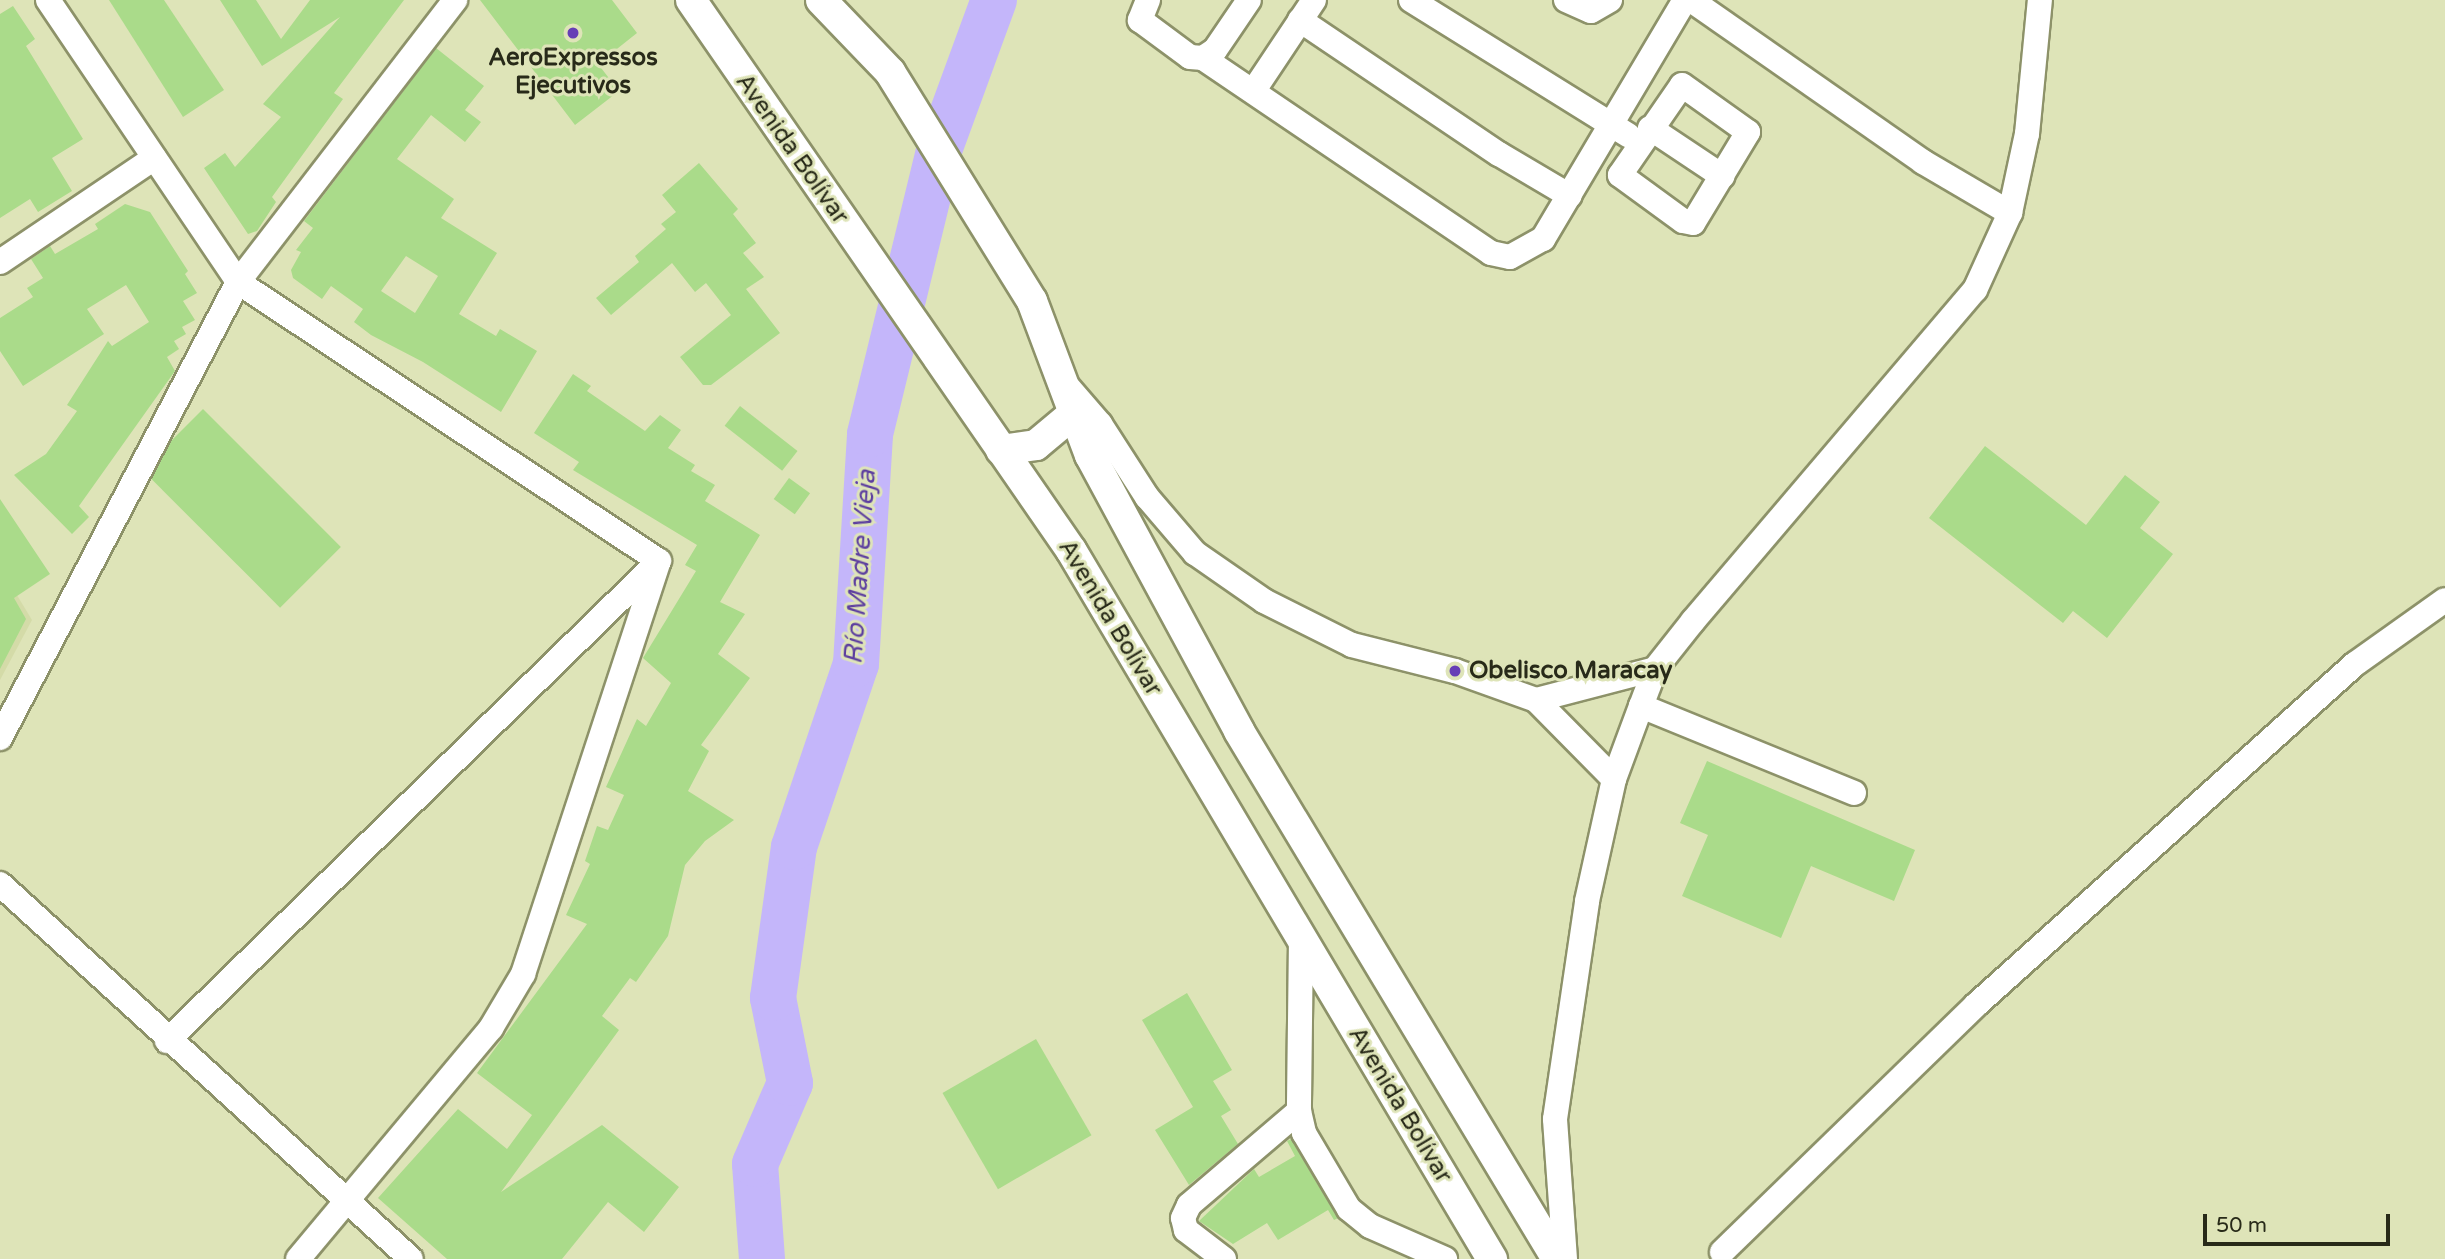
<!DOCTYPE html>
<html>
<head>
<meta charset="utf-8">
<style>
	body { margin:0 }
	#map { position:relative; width:2445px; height:1259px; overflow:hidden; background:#dee4b8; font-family:"Varela Round",sans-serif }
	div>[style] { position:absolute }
	.built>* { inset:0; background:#d4dba8 }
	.river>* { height:46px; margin:-23px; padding:0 23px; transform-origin:23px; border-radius:23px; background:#c4b6fa }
	.building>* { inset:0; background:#aadb8a; transform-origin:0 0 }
	.roads { filter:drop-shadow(2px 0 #8d9269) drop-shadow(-2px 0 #8d9269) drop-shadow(0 2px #8d9269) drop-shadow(0 -2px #8d9269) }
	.minor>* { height:24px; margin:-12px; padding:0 12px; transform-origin:12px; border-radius:12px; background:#fff }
	.major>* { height:30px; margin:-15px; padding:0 15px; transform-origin:15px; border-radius:15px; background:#fff }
	.dots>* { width:19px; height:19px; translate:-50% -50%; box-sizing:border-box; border:4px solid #dee4b8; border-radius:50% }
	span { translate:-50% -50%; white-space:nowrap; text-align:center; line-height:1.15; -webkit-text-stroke:6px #dee4b8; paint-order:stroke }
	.poi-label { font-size:24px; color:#282a19; font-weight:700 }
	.left { translate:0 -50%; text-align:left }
	.street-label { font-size:24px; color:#282a19 }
	.water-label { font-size:26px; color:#5c3e9f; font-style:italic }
	.scale { position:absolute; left:2203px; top:1214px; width:187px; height:32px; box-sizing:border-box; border:4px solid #282a19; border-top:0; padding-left:9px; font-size:21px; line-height:24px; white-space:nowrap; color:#282a19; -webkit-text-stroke:5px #dee4b8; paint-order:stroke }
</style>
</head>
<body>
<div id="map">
	<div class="built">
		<i style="clip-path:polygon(0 567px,32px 620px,0 680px)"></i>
	</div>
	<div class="river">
		<i style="left:762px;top:1259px;width:95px;rotate:-94.2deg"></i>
		<i style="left:755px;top:1164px;width:88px;rotate:-66.6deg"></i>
		<i style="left:790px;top:1083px;width:87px;rotate:-101.3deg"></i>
		<i style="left:773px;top:998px;width:152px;rotate:-82.1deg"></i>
		<i style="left:794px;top:847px;width:193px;rotate:-71.3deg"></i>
		<i style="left:856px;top:664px;width:230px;rotate:-86.5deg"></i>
		<i style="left:870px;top:434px;width:292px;rotate:-76.3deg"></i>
		<i style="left:939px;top:150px;width:160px;rotate:-69.9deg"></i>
	</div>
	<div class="building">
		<i style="clip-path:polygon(109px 0,164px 0,224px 90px,183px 117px)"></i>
		<i style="clip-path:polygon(220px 0,256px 0,281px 39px,310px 0,404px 0,334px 93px,343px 99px,272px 197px,276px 202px,257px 231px,248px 234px,204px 168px,225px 153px,235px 167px,281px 117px,263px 104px,340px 17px,262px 66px)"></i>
		<i style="clip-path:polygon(480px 0,612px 0,637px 33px,598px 64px,619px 91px,575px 125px)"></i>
		<i style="clip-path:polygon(13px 6px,35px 39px,26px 46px,83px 139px,52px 158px,72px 191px,38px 212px,30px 199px,0 218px,0 14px)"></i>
		<i style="clip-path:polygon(evenodd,436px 48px,484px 86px,465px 110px,481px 122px,465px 142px,431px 115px,397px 159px,454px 199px,441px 218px,497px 253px,459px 314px,496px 336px,500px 329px,537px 351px,501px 412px,423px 362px,371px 335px,354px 322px,363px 309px,331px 286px,322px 299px,293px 278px,291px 270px,301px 252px,296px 250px,313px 228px,304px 221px,436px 48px,406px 256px,438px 276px,415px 313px,381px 291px,406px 256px)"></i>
		<i style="clip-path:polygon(699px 163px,738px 209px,733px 214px,756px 243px,743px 253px,764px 277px,746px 289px,780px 333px,711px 385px,703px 385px,680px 357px,731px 315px,706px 283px,695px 292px,672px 263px,611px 315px,596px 298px,639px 262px,635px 256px,666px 229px,661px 224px,676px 212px,662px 195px)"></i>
		<i style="clip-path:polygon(125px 204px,150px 212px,188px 271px,185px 274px,197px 293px,183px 301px,195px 320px,182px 327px,186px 334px,174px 341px,179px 349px,167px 357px,175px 371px,79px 506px,89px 517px,72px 534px,14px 475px,46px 454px,77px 411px,67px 405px,108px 341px,112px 346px,149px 322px,126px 285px,87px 309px,104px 334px,23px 386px,0 351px,0 318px,33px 297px,27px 288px,43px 278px,31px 259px,50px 246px,55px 254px,98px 229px,95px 224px)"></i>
		<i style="clip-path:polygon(573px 374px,591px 386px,587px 391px,645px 431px,660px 415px,681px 430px,668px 448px,695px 465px,691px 471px,715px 485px,705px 501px,760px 535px,720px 602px,745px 614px,718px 654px,750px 678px,701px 745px,709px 751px,688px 791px,734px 820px,705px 841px,685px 865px,668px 936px,636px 982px,630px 978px,602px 1016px,619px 1030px,501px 1192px,602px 1125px,679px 1187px,644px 1232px,608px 1202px,562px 1259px,447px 1259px,378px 1198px,458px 1109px,507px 1149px,532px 1115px,477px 1073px,587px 924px,566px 915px,590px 864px,585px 861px,597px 826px,608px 830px,624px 795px,606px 787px,637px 719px,646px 726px,671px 683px,643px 658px,696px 571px,685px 565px,697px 545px,573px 470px,579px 462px,534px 433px)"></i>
		<i style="left:740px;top:406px;width:73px;height:25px;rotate:38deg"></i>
		<i style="left:203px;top:409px;width:195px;height:86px;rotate:45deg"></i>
		<i style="clip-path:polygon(1985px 446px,2086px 525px,2125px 475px,2160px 502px,2140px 528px,2173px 554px,2107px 638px,2073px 611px,2063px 623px,1929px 518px)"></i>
		<i style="left:789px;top:478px;width:26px;height:26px;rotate:36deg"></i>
		<i style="clip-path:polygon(0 499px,50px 574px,14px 598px,26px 619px,0 669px)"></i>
		<i style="clip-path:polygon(1707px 761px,1915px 850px,1894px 901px,1811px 866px,1781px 938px,1682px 896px,1708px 835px,1680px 823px)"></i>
		<i style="clip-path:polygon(1187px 993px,1232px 1070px,1213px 1081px,1231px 1110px,1221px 1116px,1238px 1144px,1189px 1185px,1155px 1130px,1193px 1107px,1142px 1020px)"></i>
		<i style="left:1036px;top:1039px;width:111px;height:108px;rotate:60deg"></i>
		<i style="clip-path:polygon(1291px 1139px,1338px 1218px,1334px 1220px,1328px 1210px,1278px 1240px,1267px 1223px,1233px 1244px,1199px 1221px,1254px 1169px,1259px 1177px,1295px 1156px,1287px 1141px)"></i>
	</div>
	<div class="roads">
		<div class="minor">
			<i style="left:48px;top:0;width:340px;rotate:56deg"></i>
			<i style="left:238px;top:282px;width:505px;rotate:33.53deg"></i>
			<i style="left:1148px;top:0;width:22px;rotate:112deg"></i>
			<i style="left:1140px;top:20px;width:62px;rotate:36.5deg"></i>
			<i style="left:1190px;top:57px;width:13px;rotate:4deg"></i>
			<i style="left:1203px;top:58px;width:14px;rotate:-34deg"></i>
			<i style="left:1215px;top:50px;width:60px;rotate:-55.8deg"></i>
			<i style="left:1411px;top:0;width:256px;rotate:31.9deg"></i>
			<i style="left:1566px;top:0;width:27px;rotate:24deg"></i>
			<i style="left:1591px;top:11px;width:22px;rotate:-30deg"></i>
			<i style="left:1691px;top:0;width:283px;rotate:34.9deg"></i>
			<i style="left:1923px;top:162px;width:101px;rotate:30.4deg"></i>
			<i style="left:1300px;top:20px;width:240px;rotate:34deg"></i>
			<i style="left:1499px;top:154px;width:82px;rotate:30.6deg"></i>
			<i style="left:1203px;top:58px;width:348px;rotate:34.1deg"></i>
			<i style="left:1491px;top:253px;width:19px;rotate:12deg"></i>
			<i style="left:1510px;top:257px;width:38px;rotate:-29deg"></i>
			<i style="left:1543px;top:239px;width:278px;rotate:-59.3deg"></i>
			<i style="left:1682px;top:85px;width:81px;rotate:35.5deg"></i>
			<i style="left:1748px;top:132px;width:106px;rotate:121.1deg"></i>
			<i style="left:1693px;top:223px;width:10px;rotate:-169deg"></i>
			<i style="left:1683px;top:221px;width:78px;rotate:-143.9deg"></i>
			<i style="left:1620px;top:175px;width:109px;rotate:-55.4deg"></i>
			<i style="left:1254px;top:90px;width:108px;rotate:-56.3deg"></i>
			<i style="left:1650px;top:128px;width:87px;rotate:33.7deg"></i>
			<i style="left:0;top:262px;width:186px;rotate:-34deg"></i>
			<i style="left:1069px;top:388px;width:48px;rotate:49.3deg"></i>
			<i style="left:1100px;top:424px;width:87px;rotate:57.2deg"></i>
			<i style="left:1147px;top:497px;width:74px;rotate:49.4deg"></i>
			<i style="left:1195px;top:553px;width:84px;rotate:34.8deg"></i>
			<i style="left:1264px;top:601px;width:98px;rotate:26.6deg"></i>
			<i style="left:1352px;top:645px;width:106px;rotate:14.2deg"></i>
			<i style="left:1455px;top:671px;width:86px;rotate:19.7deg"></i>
			<i style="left:1536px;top:700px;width:123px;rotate:-14.6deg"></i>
			<i style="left:1536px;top:700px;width:111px;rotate:45.4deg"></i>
			<i style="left:1641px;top:706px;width:230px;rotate:22.2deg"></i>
			<i style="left:0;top:738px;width:514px;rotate:-62.44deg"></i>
			<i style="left:238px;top:282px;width:356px;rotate:-52.4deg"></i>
			<i style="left:0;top:884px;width:556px;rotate:42.38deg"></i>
			<i style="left:1301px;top:939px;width:172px;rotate:90.7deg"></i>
			<i style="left:1299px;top:1111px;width:23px;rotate:77deg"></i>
			<i style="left:1304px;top:1133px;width:88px;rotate:59.4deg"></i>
			<i style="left:1349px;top:1209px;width:27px;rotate:39deg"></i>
			<i style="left:1370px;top:1226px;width:82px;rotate:23.7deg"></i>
			<i style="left:167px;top:1041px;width:682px;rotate:-44.29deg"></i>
			<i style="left:1722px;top:1252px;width:354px;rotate:-44.2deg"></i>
			<i style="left:1976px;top:1005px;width:510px;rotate:-41.98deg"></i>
			<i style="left:2355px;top:664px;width:110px;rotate:-35.4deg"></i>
			<i style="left:298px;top:1259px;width:301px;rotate:-50.1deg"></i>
			<i style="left:491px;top:1028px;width:63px;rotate:-59.3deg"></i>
			<i style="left:523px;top:974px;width:435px;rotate:-71.8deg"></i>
			<i style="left:1224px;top:1259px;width:48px;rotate:-142.7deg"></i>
			<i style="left:1186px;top:1230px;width:12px;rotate:-104deg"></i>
			<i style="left:1183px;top:1218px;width:14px;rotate:-65deg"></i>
			<i style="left:1189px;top:1205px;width:145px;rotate:-40.5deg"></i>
			<i style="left:1565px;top:1259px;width:140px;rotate:-94.1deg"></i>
			<i style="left:1555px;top:1119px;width:220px;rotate:-81.6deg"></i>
			<i style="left:1587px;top:901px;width:125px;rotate:-77.5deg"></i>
			<i style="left:1614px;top:779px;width:78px;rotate:-69.7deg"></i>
			<i style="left:1641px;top:706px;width:40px;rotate:-69deg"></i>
			<i style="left:1655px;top:669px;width:61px;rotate:-51.6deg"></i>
			<i style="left:1693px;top:621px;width:435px;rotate:-49.6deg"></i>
			<i style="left:1975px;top:290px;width:85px;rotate:-65.6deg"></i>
			<i style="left:2010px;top:213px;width:81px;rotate:-77.9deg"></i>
			<i style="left:2027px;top:134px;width:135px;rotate:-84.5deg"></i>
		</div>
		<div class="major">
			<i style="left:691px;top:0;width:669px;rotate:55.36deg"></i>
			<i style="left:1071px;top:550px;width:825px;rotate:59.3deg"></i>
			<i style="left:821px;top:0;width:100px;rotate:46.2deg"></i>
			<i style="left:890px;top:72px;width:269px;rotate:58.2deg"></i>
			<i style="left:1032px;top:301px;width:165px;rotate:69.4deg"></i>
			<i style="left:1090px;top:455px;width:314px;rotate:61.6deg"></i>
			<i style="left:1239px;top:731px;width:616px;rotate:58.94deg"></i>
			<i style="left:1001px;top:450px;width:35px;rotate:-8deg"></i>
			<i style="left:1036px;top:445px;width:48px;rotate:-40deg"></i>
		</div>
	</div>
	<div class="dots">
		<i style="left:573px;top:33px;background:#663eb6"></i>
		<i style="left:1455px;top:671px;background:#663eb6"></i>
	</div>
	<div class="poi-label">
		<span style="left:573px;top:72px">AeroExpressos<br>Ejecutivos</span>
		<span class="left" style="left:1469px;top:671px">Obelisco Maracay</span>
	</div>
	<div class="street-label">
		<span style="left:792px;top:149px;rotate:55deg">Avenida Bolívar</span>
		<span style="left:1110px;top:618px;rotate:59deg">Avenida Bolívar</span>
		<span style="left:1400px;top:1105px;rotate:59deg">Avenida Bolívar</span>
	</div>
	<div class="water-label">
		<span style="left:860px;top:567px;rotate:-86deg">Río Madre Vieja</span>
	</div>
	<div class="scale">50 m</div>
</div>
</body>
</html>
